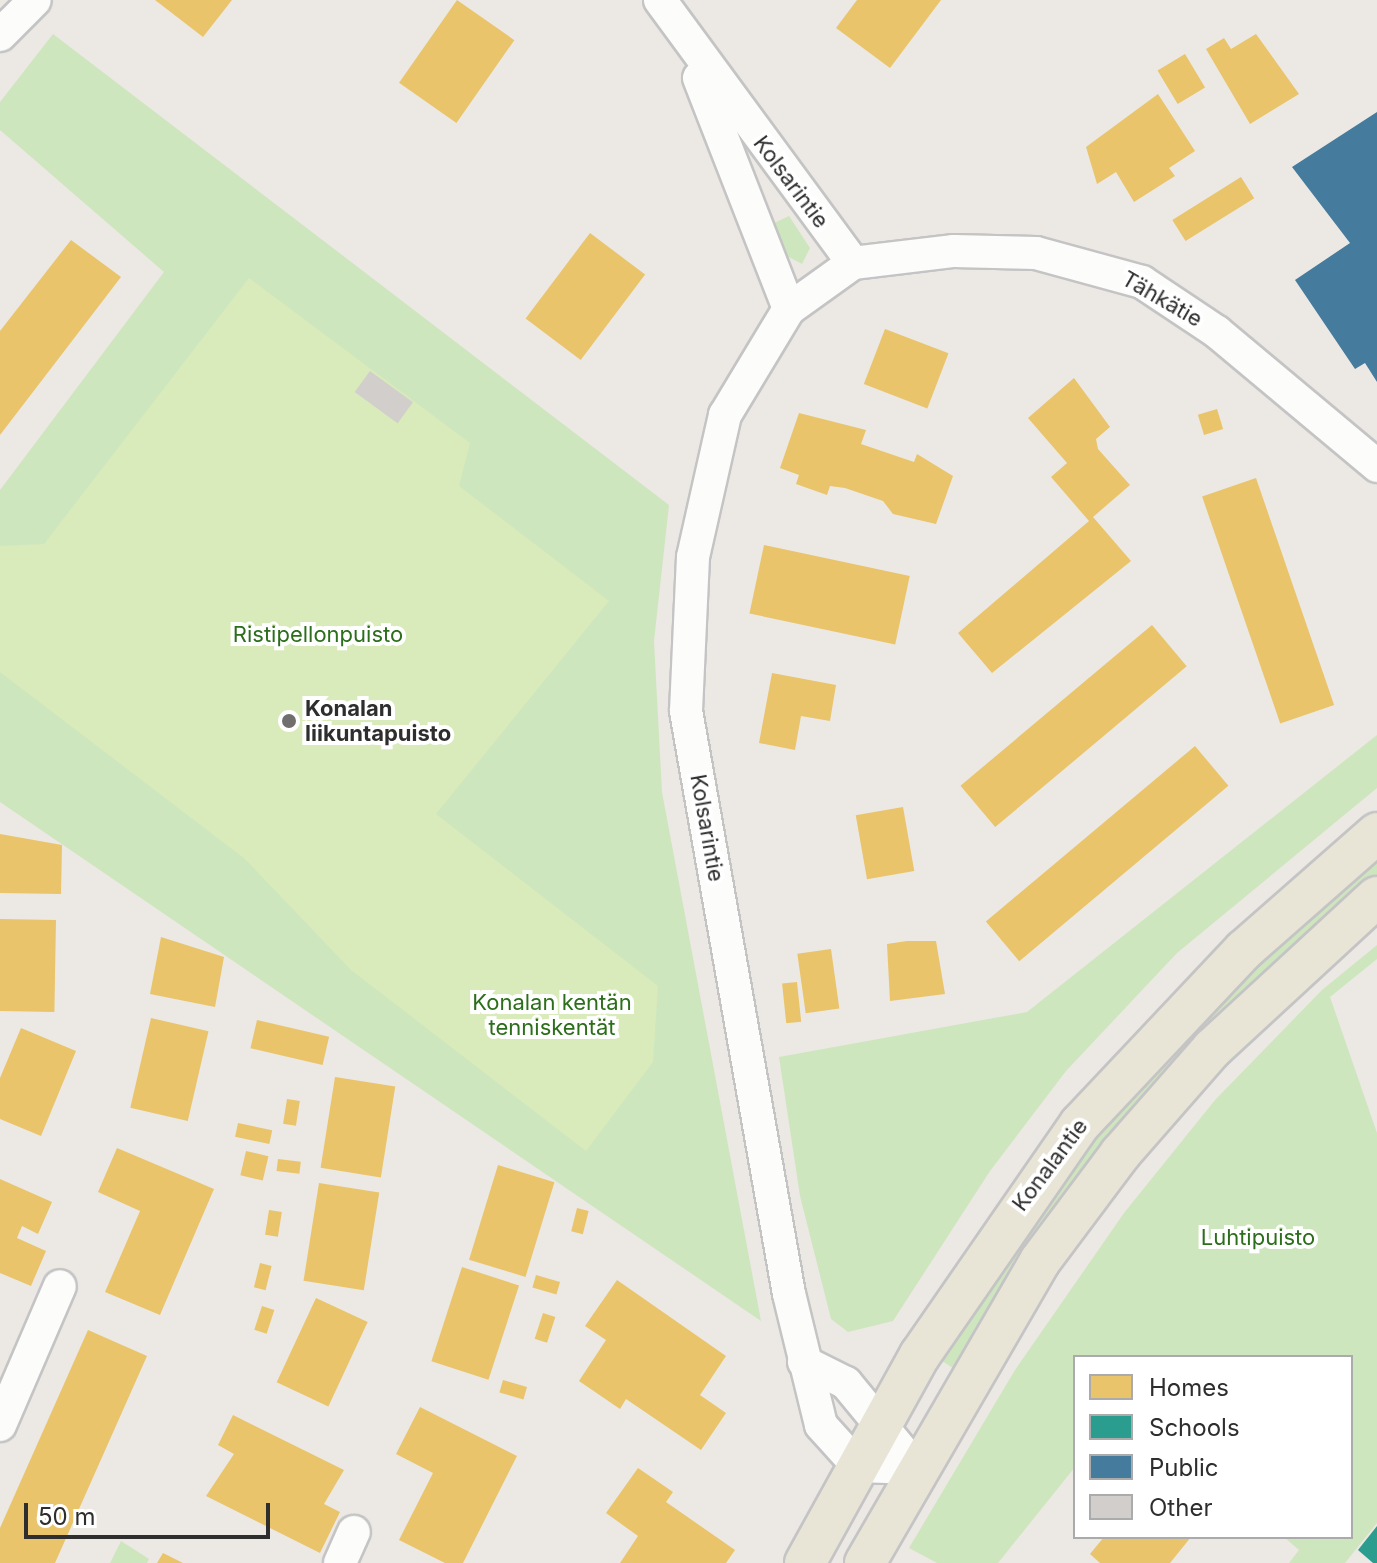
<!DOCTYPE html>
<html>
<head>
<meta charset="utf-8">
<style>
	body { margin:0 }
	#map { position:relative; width:1377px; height:1563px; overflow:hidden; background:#ece8e4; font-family:Inter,sans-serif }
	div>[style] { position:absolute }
	.green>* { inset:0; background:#cee6be }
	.pitch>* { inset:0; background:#d9eabb }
	.homes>* { inset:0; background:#e9c46a; transform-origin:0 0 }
	.schools>* { inset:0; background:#2a9d8f }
	.public>* { inset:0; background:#457b9d }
	.building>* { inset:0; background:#d1cecb; transform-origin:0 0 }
	.roads { filter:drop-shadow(2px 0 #c5c4c5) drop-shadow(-2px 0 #c5c4c5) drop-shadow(0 2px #c5c4c5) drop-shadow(0 -2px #c5c4c5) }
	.minor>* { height:32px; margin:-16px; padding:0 16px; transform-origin:16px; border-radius:16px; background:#fcfcfb }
	.major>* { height:40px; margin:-20px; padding:0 20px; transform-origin:20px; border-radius:20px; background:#e8e4d6 }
	.dots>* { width:22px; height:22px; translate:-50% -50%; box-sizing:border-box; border:4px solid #fff; border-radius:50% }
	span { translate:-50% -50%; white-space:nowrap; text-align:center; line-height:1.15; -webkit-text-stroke:8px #fff; paint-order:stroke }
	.street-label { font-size:22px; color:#2e2e2e }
	.park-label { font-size:22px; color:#2c6e1b }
	.poi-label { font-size:22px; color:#2e2e2e; font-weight:700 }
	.left { translate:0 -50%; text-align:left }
	.legend { position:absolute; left:1073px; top:1355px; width:280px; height:184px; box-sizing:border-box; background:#fff; border:2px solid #ababab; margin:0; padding:10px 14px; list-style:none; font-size:24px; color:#2e2e2e }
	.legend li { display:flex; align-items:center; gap:16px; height:40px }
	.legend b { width:40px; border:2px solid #ababab }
	.scale { position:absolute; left:24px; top:1503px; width:246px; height:36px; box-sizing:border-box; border:4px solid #2e2e2e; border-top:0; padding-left:10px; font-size:24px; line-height:28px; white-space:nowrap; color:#2e2e2e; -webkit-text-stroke:6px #fff; paint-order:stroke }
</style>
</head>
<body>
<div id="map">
	<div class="green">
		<i style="clip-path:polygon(53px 34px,669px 505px,654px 641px,662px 792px,761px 1321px,0 802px,0 490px,164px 272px,0 130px,0 102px)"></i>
		<i style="clip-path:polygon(789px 216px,810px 248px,802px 264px,783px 254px,770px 225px)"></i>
		<i style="clip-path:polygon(1377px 735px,1377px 788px,1177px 953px,1066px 1071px,990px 1171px,893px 1321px,848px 1332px,831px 1319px,800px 1196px,779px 1057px,1027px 1012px)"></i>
		<i style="clip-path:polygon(1377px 853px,1377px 884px,956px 1370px,936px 1357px,1009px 1242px,1185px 1025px)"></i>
		<i style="clip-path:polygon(1377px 945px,1377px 959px,1330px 997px,1377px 1133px,1377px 1523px,1345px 1563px,1289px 1563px,1299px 1550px,1284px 1537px,1351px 1537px,1351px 1357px,1075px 1357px,1075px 1467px,998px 1563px,937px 1563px,909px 1548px,1015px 1370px,1124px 1213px,1215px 1100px,1322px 990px)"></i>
		<i style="clip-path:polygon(121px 1541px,149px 1559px,147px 1563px,110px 1563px)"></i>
	</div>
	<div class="pitch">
		<i style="clip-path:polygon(249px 278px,470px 443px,459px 486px,609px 601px,436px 814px,658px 986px,653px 1062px,586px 1151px,351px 970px,245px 859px,0 672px,0 546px,44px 544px)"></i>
	</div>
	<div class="homes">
		<i style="clip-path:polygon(155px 0,232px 0,203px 37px)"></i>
		<i style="left:457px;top:0;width:70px;height:101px;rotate:35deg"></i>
		<i style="clip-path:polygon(857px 0,941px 0,890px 68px,836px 28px)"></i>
		<i style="clip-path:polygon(1256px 34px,1299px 94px,1250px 124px,1206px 49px,1224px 38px,1231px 49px)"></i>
		<i style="left:1185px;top:54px;width:39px;height:32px;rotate:59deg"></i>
		<i style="clip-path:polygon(1158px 94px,1195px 151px,1169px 168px,1175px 176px,1134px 202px,1116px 172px,1097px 184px,1086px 147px)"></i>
		<i style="left:1241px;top:177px;width:25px;height:81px;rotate:58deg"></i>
		<i style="left:590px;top:233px;width:69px;height:107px;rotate:37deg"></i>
		<i style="clip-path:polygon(71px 240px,121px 277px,0 435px,0 331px)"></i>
		<i style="left:885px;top:329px;width:68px;height:59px;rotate:21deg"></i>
		<i style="clip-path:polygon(1074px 378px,1110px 427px,1096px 439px,1098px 449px,1130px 485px,1093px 517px,1131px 561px,992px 673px,958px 633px,1089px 521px,1051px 477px,1067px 463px,1028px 418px)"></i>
		<i style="left:1217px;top:409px;width:21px;height:20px;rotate:73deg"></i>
		<i style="clip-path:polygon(799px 413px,866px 430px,861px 444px,914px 462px,917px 454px,953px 476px,936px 524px,893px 514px,883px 501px,845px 488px,830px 486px,827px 495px,796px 484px,799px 475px,780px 468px)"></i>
		<i style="left:1256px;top:478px;width:240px;height:57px;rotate:71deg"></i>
		<i style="left:764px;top:545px;width:149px;height:70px;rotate:12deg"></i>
		<i style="left:1152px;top:625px;width:54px;height:250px;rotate:50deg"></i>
		<i style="clip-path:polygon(772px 673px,836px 685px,830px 721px,801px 716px,795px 750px,759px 743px)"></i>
		<i style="left:1195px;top:746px;width:52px;height:273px;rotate:50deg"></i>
		<i style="left:903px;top:807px;width:65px;height:48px;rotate:80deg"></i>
		<i style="clip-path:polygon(0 834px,62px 845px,61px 894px,0 893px)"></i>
		<i style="left:0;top:919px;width:56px;height:92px;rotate:1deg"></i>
		<i style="clip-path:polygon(161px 937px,224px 957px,215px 1007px,150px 994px)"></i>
		<i style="clip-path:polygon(907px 941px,936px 941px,945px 994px,890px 1001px,887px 944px)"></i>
		<i style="left:831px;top:949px;width:60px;height:34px;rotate:82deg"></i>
		<i style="left:797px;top:982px;width:40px;height:15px;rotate:84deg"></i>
		<i style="left:151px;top:1018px;width:59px;height:92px;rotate:13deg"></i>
		<i style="left:257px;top:1020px;width:74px;height:29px;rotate:13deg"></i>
		<i style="clip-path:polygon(21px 1028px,76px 1051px,41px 1136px,0 1119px,0 1078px)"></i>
		<i style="left:335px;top:1077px;width:61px;height:92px;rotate:9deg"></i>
		<i style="left:287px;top:1099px;width:13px;height:25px;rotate:9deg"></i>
		<i style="left:238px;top:1123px;width:35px;height:14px;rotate:12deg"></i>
		<i style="clip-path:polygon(117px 1148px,214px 1189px,160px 1315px,105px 1292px,140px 1211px,98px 1192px)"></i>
		<i style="left:246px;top:1151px;width:23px;height:25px;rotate:13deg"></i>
		<i style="left:278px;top:1159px;width:23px;height:12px;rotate:7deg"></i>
		<i style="left:498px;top:1165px;width:59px;height:99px;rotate:17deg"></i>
		<i style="clip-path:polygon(0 1179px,52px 1202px,38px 1234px,22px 1226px,17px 1238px,46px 1251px,31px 1286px,0 1273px)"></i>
		<i style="left:319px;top:1183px;width:61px;height:99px;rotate:9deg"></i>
		<i style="left:577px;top:1208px;width:12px;height:24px;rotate:14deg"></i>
		<i style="left:269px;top:1210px;width:13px;height:25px;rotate:9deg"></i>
		<i style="left:260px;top:1263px;width:12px;height:25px;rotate:14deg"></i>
		<i style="left:462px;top:1267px;width:60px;height:99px;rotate:18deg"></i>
		<i style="left:536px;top:1275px;width:25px;height:13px;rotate:16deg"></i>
		<i style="clip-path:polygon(617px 1280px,726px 1356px,700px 1395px,726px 1413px,701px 1450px,626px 1399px,620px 1409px,579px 1381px,606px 1340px,585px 1326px)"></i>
		<i style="left:316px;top:1298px;width:57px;height:93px;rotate:25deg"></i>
		<i style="left:262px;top:1306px;width:13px;height:25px;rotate:18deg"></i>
		<i style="left:543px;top:1313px;width:13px;height:27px;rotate:18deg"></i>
		<i style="clip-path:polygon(88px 1330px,147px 1356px,55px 1563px,0 1563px,0 1528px)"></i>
		<i style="left:503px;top:1380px;width:25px;height:13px;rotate:16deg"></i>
		<i style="clip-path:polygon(420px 1407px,517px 1456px,463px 1563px,445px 1563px,399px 1540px,433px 1473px,396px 1454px)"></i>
		<i style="clip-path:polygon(233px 1415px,344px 1470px,324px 1504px,340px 1512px,320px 1553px,206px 1496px,234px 1454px,218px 1445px)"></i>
		<i style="clip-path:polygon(638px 1468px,673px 1492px,666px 1502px,735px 1550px,726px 1563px,620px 1563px,638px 1536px,606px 1513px)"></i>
		<i style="clip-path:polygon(1104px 1537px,1191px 1537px,1170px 1563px,1100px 1563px,1090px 1554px)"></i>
		<i style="clip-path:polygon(163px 1553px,183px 1563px,157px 1563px)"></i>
	</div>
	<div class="schools">
		<i style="clip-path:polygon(1377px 1526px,1377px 1563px,1373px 1563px,1358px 1550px)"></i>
	</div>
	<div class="public">
		<i style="clip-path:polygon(1377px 112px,1377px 382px,1365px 363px,1355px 369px,1295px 280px,1350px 243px,1292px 167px)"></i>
	</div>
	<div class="building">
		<i style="left:370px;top:371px;width:53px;height:26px;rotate:36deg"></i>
	</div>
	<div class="roads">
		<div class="minor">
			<i style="left:660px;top:0;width:326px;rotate:53.7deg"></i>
			<i style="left:0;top:35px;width:49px;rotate:-45deg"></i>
			<i style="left:699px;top:78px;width:248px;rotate:68.7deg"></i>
			<i style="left:804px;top:1362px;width:47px;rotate:26.6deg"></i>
			<i style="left:846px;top:1383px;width:110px;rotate:50.5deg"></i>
			<i style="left:0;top:1425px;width:151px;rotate:-66.7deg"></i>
			<i style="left:916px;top:1468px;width:58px;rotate:-178deg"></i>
			<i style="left:858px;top:1466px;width:55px;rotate:-132.1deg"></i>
			<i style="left:821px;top:1425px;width:135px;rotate:-103.7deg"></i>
			<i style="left:789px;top:1294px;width:592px;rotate:-100.02deg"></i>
			<i style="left:686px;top:711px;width:154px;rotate:-87.4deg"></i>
			<i style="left:693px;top:557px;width:146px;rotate:-77.3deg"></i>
			<i style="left:725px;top:415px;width:124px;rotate:-58.9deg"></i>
			<i style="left:789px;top:309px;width:79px;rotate:-35.7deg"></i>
			<i style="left:853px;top:263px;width:102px;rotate:-6.8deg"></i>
			<i style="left:954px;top:251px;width:82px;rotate:1.4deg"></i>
			<i style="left:1036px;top:253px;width:110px;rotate:15.3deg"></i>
			<i style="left:1142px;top:282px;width:90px;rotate:33.7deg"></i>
			<i style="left:1217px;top:332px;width:209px;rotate:39.9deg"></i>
			<i style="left:340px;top:1563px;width:34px;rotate:-66deg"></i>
		</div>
		<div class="major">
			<i style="left:805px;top:1563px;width:238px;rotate:-61.1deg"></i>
			<i style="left:920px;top:1355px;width:281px;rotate:-55.3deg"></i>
			<i style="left:1080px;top:1124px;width:239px;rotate:-46.7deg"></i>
			<i style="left:1244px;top:950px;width:177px;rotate:-41.3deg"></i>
			<i style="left:865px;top:1563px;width:349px;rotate:-59.9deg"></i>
			<i style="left:1040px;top:1261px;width:134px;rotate:-53.2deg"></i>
			<i style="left:1120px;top:1154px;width:140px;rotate:-48.8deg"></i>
			<i style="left:1212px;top:1049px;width:224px;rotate:-42.7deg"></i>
		</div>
	</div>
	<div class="dots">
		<i style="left:289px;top:721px;background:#706f6e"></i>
	</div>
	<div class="street-label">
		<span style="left:791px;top:182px;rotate:53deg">Kolsarintie</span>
		<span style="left:1162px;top:299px;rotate:30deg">Tähkätie</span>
		<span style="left:707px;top:828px;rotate:80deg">Kolsarintie</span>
		<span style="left:1050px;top:1165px;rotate:-53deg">Konalantie</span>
	</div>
	<div class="park-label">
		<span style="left:318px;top:635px">Ristipellonpuisto</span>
		<span style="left:552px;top:1015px">Konalan kentän<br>tenniskentät</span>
		<span style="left:1258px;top:1238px">Luhtipuisto</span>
	</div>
	<div class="poi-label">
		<span class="left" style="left:305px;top:721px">Konalan<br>liikuntapuisto</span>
	</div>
	<ul class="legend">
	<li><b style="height:22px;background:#e9c46a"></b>Homes</li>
	<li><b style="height:22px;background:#2a9d8f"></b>Schools</li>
	<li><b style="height:22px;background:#457b9d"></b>Public</li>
	<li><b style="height:22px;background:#d1cecb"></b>Other</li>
	</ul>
	<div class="scale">50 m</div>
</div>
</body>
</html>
